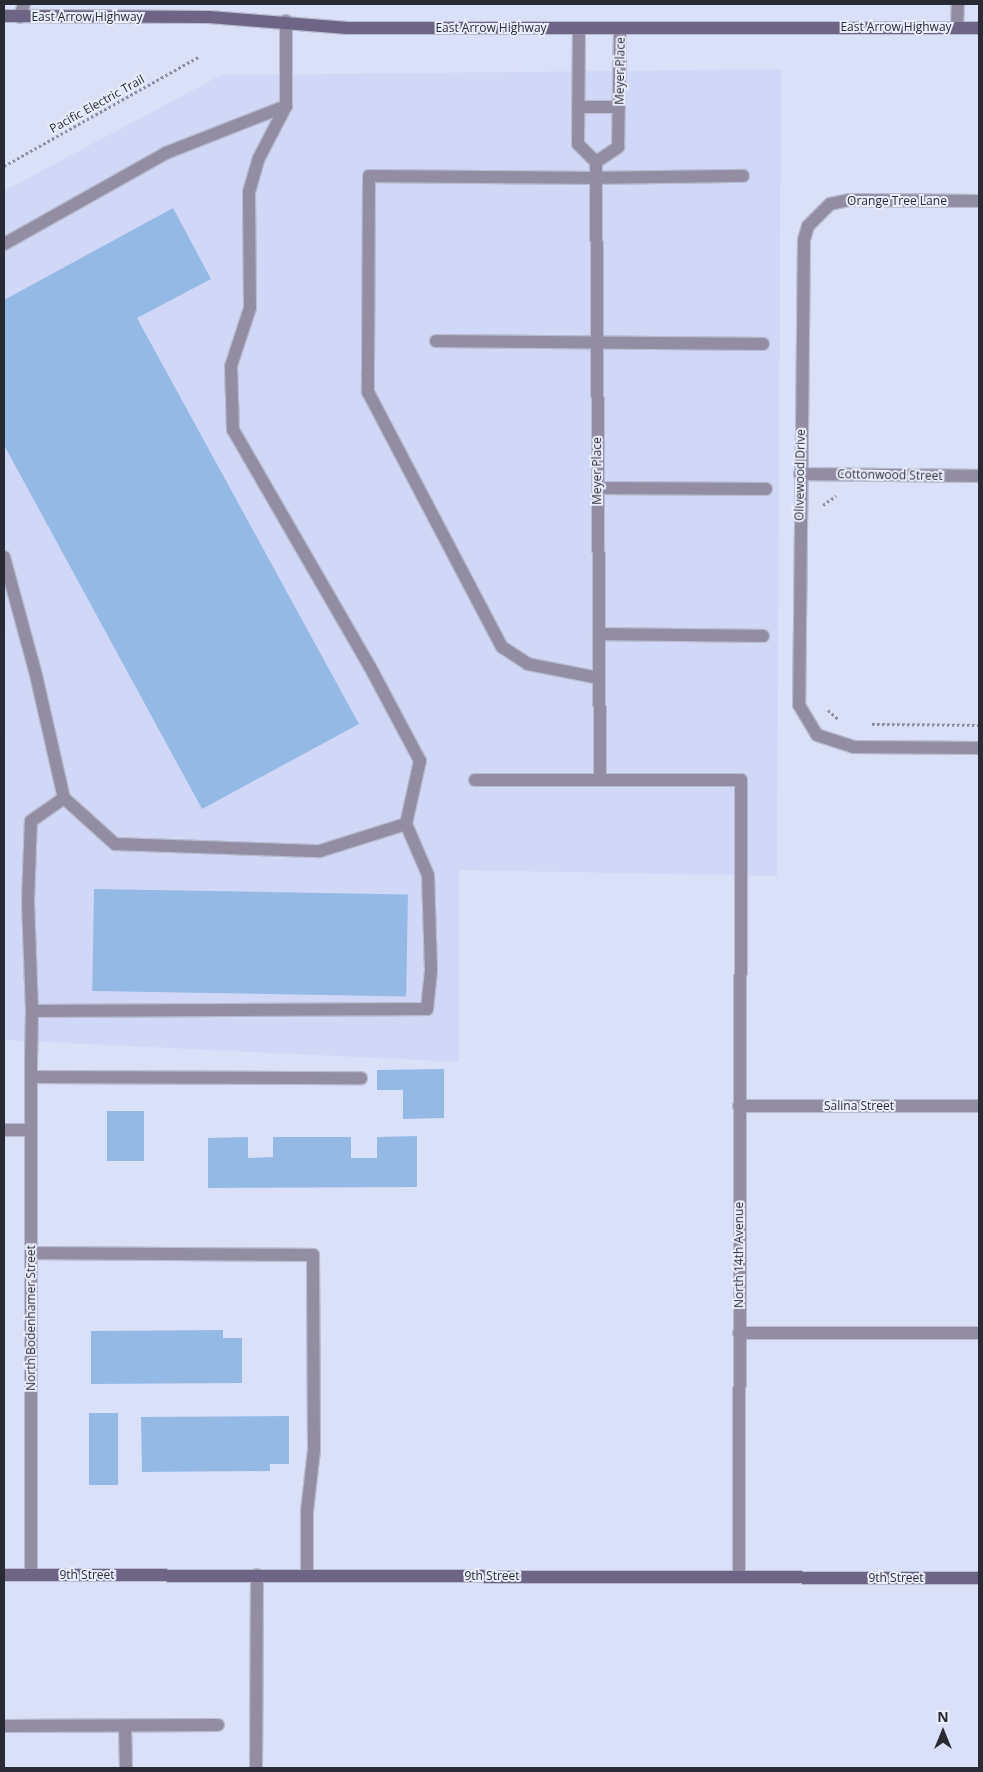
<!DOCTYPE html>
<html>
<head>
<meta charset="utf-8">
<style>
	body { margin:0 }
	#map { position:relative; width:983px; height:1772px; overflow:hidden; background:#dae0f7; font-family:"Open Sans",sans-serif }
	div>[style] { position:absolute }
	.built>* { inset:0; background:#d1d8f7 }
	.building>* { inset:0; background:#95b9e5; transform-origin:0 0 }
	.path>* { height:3px; margin-top:-1.5px; transform-origin:0; background:repeating-linear-gradient(90deg,#8b90a0 0 2.5px,transparent 0 5px) }
	.roads { filter:drop-shadow(1px 0 #b7bcd0) drop-shadow(-1px 0 #b7bcd0) drop-shadow(0 1px #b7bcd0) drop-shadow(0 -1px #b7bcd0) }
	.lane>* { height:12px; margin:-6px; padding:0 6px; transform-origin:6px; border-radius:6px; background:#938da4 }
	.street>* { height:12px; margin:-6px; padding:0 6px; transform-origin:6px; border-radius:6px; background:#938da4 }
	.secondary>* { height:12px; margin:-6px; padding:0 6px; transform-origin:6px; border-radius:6px; background:#6e6586 }
	span { translate:-50% -50%; white-space:nowrap; text-align:center; line-height:1.15; -webkit-text-stroke:4px #eaeefc; paint-order:stroke }
	.street-label { font-size:12px; color:#292b34 }
	.frame { position:absolute; inset:0; border:5px solid #292b34; pointer-events:none }
	.north { position:absolute; left:918px; top:1707px; width:50px; height:50px; -webkit-text-stroke:4px #eaeefc; paint-order:stroke; rotate:0deg; font-size:14px; font-weight:700; line-height:20px; text-align:center; color:#292b34 }
	.north::after { content:''; display:block; margin:auto; width:18px; height:22px; background:#292b34; clip-path:polygon(50% 0,100% 100%,50% 72%,0 100%) }
</style>
</head>
<body>
<div id="map">
	<div class="built">
		<i style="clip-path:polygon(781px 69px,777px 876px,459px 870px,459px 1062px,6px 1040px,4px 191px,221px 75px)"></i>
	</div>
	<div class="building">
		<i style="clip-path:polygon(173px 208px,211px 279px,137px 318px,359px 724px,202px 809px,4px 445px,4px 300px)"></i>
		<i style="left:94px;top:889px;width:314px;height:102px;rotate:1deg"></i>
		<i style="clip-path:polygon(444px 1069px,444px 1118px,403px 1119px,403px 1090px,377px 1090px,377px 1070px)"></i>
		<i style="left:107px;top:1111px;width:37px;height:50px"></i>
		<i style="clip-path:polygon(417px 1136px,417px 1187px,208px 1188px,208px 1138px,248px 1137px,248px 1158px,273px 1157px,273px 1137px,351px 1137px,351px 1158px,377px 1158px,377px 1137px)"></i>
		<i style="clip-path:polygon(223px 1330px,223px 1338px,242px 1338px,242px 1383px,91px 1384px,91px 1331px)"></i>
		<i style="left:89px;top:1413px;width:29px;height:72px"></i>
		<i style="clip-path:polygon(289px 1416px,289px 1464px,270px 1464px,270px 1471px,142px 1472px,141px 1417px)"></i>
	</div>
	<div class="path">
		<i style="left:4px;top:166px;width:223px;rotate:-29.3deg"></i>
		<i style="left:823px;top:505px;width:16px;rotate:-35deg"></i>
		<i style="left:828px;top:710px;width:13px;rotate:42deg"></i>
		<i style="left:872px;top:724px;width:107px;rotate:0.5deg"></i>
	</div>
	<div class="roads">
		<div class="lane">
			<i style="left:957px;top:28px;width:24px;rotate:-88deg"></i>
			<i style="left:595px;top:178px;width:148px;rotate:-0.8deg"></i>
			<i style="left:4px;top:244px;width:186px;rotate:-29.3deg"></i>
			<i style="left:166px;top:153px;width:129px;rotate:-21.4deg"></i>
			<i style="left:436px;top:341px;width:327px;rotate:0.5deg"></i>
			<i style="left:598px;top:488px;width:168px;rotate:0.3deg"></i>
			<i style="left:4px;top:557px;width:122px;rotate:74.8deg"></i>
			<i style="left:36px;top:675px;width:126px;rotate:77.2deg"></i>
			<i style="left:64px;top:798px;width:69px;rotate:42deg"></i>
			<i style="left:115px;top:844px;width:205px;rotate:2deg"></i>
			<i style="left:320px;top:851px;width:90px;rotate:-17.4deg"></i>
			<i style="left:406px;top:824px;width:65px;rotate:-77.5deg"></i>
			<i style="left:420px;top:761px;width:106px;rotate:-118deg"></i>
			<i style="left:370px;top:667px;width:274px;rotate:-120deg"></i>
			<i style="left:233px;top:430px;width:64px;rotate:-91.8deg"></i>
			<i style="left:231px;top:366px;width:61px;rotate:-71.9deg"></i>
			<i style="left:250px;top:308px;width:116px;rotate:-90.5deg"></i>
			<i style="left:249px;top:192px;width:35px;rotate:-74deg"></i>
			<i style="left:259px;top:158px;width:59px;rotate:-62.6deg"></i>
			<i style="left:286px;top:106px;width:85px;rotate:-90deg"></i>
			<i style="left:599px;top:634px;width:164px;rotate:0.7deg"></i>
			<i style="left:32px;top:1011px;width:110px;rotate:-92.1deg"></i>
			<i style="left:28px;top:901px;width:80px;rotate:-87.9deg"></i>
			<i style="left:31px;top:821px;width:40px;rotate:-34.9deg"></i>
			<i style="left:31px;top:1061px;width:50px;rotate:-88.9deg"></i>
			<i style="left:32px;top:1011px;width:395px;rotate:-0.3deg"></i>
			<i style="left:427px;top:1009px;width:39px;rotate:-84deg"></i>
			<i style="left:431px;top:970px;width:95px;rotate:-91.8deg"></i>
			<i style="left:428px;top:875px;width:56px;rotate:-113.3deg"></i>
			<i style="left:31px;top:1077px;width:330px;rotate:0.2deg"></i>
			<i style="left:4px;top:1130px;width:27px"></i>
			<i style="left:31px;top:1253px;width:282px;rotate:0.4deg"></i>
			<i style="left:313px;top:1255px;width:195px;rotate:89.7deg"></i>
			<i style="left:314px;top:1450px;width:61px;rotate:96.5deg"></i>
			<i style="left:307px;top:1511px;width:64px;rotate:90deg"></i>
			<i style="left:739px;top:1333px;width:240px"></i>
			<i style="left:256px;top:1768px;width:193px;rotate:-89.7deg"></i>
		</div>
		<div class="street">
			<i style="left:20px;top:17px;width:14px;rotate:-73deg"></i>
			<i style="left:579px;top:28px;width:116px;rotate:90.5deg"></i>
			<i style="left:578px;top:144px;width:25px;rotate:45deg"></i>
			<i style="left:578px;top:107px;width:41px"></i>
			<i style="left:596px;top:162px;width:618px;rotate:89.63deg"></i>
			<i style="left:596px;top:162px;width:27px;rotate:-34deg"></i>
			<i style="left:618px;top:147px;width:119px;rotate:-89deg"></i>
			<i style="left:595px;top:178px;width:226px;rotate:-179.5deg"></i>
			<i style="left:369px;top:176px;width:216px;rotate:90.3deg"></i>
			<i style="left:368px;top:392px;width:288px;rotate:62.3deg"></i>
			<i style="left:502px;top:647px;width:31px;rotate:33deg"></i>
			<i style="left:528px;top:664px;width:72px;rotate:11.2deg"></i>
			<i style="left:979px;top:201px;width:130px;rotate:-179.6deg"></i>
			<i style="left:849px;top:200px;width:19px;rotate:168deg"></i>
			<i style="left:830px;top:204px;width:31px;rotate:135deg"></i>
			<i style="left:808px;top:226px;width:15px;rotate:106deg"></i>
			<i style="left:804px;top:240px;width:465px;rotate:90.6deg"></i>
			<i style="left:799px;top:705px;width:35px;rotate:59deg"></i>
			<i style="left:817px;top:735px;width:38px;rotate:18deg"></i>
			<i style="left:853px;top:747px;width:126px;rotate:0.5deg"></i>
			<i style="left:800px;top:474px;width:179px;rotate:0.6deg"></i>
			<i style="left:475px;top:780px;width:266px"></i>
			<i style="left:741px;top:780px;width:796px;rotate:90.14deg"></i>
			<i style="left:739px;top:1106px;width:240px"></i>
			<i style="left:31px;top:1575px;width:514px;rotate:-90deg"></i>
			<i style="left:4px;top:1726px;width:214px;rotate:-0.3deg"></i>
			<i style="left:125px;top:1726px;width:42px;rotate:88.6deg"></i>
		</div>
		<div class="secondary">
			<i style="left:4px;top:16px;width:205px;rotate:0.3deg"></i>
			<i style="left:209px;top:17px;width:139px;rotate:4.5deg"></i>
			<i style="left:348px;top:28px;width:631px"></i>
			<i style="left:4px;top:1575px;width:975px;rotate:0.18deg"></i>
		</div>
	</div>
	<div class="street-label">
		<span style="left:87px;top:17px">East Arrow Highway</span>
		<span style="left:896px;top:27px">East Arrow Highway</span>
		<span style="left:491px;top:28px">East Arrow Highway</span>
		<span style="left:620px;top:71px;rotate:-89deg">Meyer Place</span>
		<span style="left:97px;top:104px;rotate:-29deg">Pacific Electric Trail</span>
		<span style="left:897px;top:201px">Orange Tree Lane</span>
		<span style="left:597px;top:471px;rotate:-90deg">Meyer Place</span>
		<span style="left:800px;top:475px;rotate:-89deg">Olivewood Drive</span>
		<span style="left:890px;top:475px;rotate:1deg">Cottonwood Street</span>
		<span style="left:859px;top:1106px">Salina Street</span>
		<span style="left:739px;top:1255px;rotate:-90deg">North 14th Avenue</span>
		<span style="left:31px;top:1318px;rotate:-90deg">North Bodenhamer Street</span>
		<span style="left:87px;top:1575px">9th Street</span>
		<span style="left:492px;top:1576px">9th Street</span>
		<span style="left:896px;top:1578px">9th Street</span>
	</div>
	<div class="frame"></div>
	<div class="north">N</div>
</div>
</body>
</html>
